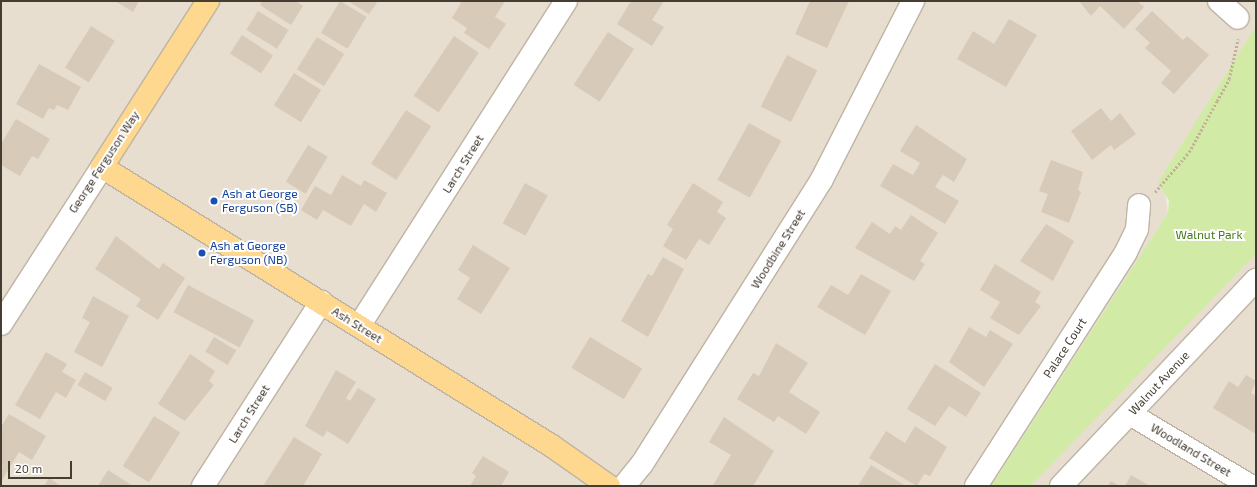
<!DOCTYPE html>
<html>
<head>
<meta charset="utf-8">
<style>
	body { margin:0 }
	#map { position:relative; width:1257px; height:487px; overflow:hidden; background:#f3ede2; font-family:"Exo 2",sans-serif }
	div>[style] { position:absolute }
	.residential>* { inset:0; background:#e7decf }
	.green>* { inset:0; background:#d1eba6 }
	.building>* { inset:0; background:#d8cab9; transform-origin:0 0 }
	.path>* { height:2.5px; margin-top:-1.25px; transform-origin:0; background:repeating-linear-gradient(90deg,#c2af94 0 2px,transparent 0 4px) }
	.roads { filter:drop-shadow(1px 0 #bfb4a4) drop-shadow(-1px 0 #bfb4a4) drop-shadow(0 1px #bfb4a4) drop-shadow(0 -1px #bfb4a4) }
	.minor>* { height:22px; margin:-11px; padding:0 11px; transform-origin:11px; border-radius:11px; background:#fff }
	.major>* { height:22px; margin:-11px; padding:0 11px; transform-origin:11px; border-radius:11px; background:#ffd88f }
	.dots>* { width:11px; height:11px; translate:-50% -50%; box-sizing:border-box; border:2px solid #fff; border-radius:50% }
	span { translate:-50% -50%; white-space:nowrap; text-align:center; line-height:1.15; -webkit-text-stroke:4px #fff; paint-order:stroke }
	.street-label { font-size:12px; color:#453c32 }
	.transit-label { font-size:12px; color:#164399 }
	.left { translate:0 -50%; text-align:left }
	.park-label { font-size:12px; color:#497a21 }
	.frame { position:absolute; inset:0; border:2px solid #453c32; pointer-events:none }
	.scale { position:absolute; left:8px; top:461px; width:64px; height:18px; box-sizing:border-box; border:2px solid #453c32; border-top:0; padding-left:5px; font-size:12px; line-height:14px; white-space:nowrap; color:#453c32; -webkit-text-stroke:3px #fff; paint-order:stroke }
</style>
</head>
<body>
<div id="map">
	<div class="residential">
		<i style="clip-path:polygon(1px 1px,1256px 1px,1256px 26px,1214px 94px,1165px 191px,1168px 213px,991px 486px,1px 486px)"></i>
		<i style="clip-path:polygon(1256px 254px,1256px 486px,1030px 486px,1098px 414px)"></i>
	</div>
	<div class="green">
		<i style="clip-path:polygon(1256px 26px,1256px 254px,1030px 486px,991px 486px,1168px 213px,1169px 201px,1158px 182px)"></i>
	</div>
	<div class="building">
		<i style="clip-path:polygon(115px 1px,139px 1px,133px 12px)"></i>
		<i style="clip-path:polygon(262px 1px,296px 1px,303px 6px,291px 25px,260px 5px)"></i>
		<i style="left:340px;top:1px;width:31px;height:37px;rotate:31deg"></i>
		<i style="clip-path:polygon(348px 1px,378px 1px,369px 14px)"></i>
		<i style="clip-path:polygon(462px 1px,505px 1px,495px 17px,506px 24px,489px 49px,464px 33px,467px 28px,452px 18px)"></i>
		<i style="clip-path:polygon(631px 1px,664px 1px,652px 20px,664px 27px,652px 46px,617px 24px)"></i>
		<i style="clip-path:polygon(810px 1px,849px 1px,827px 48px,795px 34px)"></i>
		<i style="clip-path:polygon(1079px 1px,1137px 1px,1144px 7px,1124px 29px,1100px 6px,1091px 16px)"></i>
		<i style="left:258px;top:11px;width:36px;height:22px;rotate:32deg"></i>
		<i style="clip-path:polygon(1152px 11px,1183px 40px,1187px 36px,1209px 55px,1174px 94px,1161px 83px,1171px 71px,1145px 48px,1150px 43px,1135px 29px)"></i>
		<i style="clip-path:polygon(1009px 19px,1037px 35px,1006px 87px,957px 59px,973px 31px,994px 44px)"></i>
		<i style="left:91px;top:26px;width:28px;height:49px;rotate:32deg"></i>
		<i style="left:608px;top:32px;width:31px;height:63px;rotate:33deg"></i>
		<i style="left:242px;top:35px;width:37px;height:22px;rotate:33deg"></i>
		<i style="left:454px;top:36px;width:30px;height:72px;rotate:34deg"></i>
		<i style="left:317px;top:37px;width:32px;height:38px;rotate:32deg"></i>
		<i style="left:787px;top:55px;width:34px;height:58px;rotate:27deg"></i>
		<i style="clip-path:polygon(39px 64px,81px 87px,68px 110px,57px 105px,54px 110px,49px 108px,43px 119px,16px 104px)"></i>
		<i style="left:294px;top:73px;width:32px;height:38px;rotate:32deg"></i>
		<i style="clip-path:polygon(1101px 108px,1111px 121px,1120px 113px,1136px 134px,1114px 150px,1111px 145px,1092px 160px,1071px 131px)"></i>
		<i style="left:406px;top:110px;width:30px;height:64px;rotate:33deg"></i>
		<i style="clip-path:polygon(16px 119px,50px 139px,38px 159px,32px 156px,20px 176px,1px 165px,1px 144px)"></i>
		<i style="left:749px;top:123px;width:37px;height:65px;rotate:29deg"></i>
		<i style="clip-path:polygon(916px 125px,967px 159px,954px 182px,943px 175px,935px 187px,959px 201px,945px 224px,880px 186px,893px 164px,913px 175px,920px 163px,900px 151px)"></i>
		<i style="left:308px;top:145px;width:23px;height:43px;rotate:31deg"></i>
		<i style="clip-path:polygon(1051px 160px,1083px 172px,1078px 190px,1081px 192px,1069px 223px,1041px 212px,1048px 194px,1039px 191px)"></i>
		<i style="clip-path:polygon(342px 175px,361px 186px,364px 180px,387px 193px,376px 212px,364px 204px,351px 226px,323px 210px,317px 220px,301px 210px,315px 186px,331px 195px)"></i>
		<i style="left:525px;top:183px;width:26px;height:46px;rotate:29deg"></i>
		<i style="clip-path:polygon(693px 183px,723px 202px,717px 212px,726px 218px,709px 245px,699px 239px,686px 260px,663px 246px,673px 229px,667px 225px)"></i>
		<i style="clip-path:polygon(911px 215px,938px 233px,920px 261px,925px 264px,914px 281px,855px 248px,872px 222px,890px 234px,895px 226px,901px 230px)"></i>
		<i style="clip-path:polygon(1046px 224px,1074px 241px,1053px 281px,1020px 261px)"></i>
		<i style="clip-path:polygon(116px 236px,159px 269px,163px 263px,185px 278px,158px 320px,136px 306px,141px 299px,95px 269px)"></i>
		<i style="clip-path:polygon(473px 245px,510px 268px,481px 314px,457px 299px,470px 278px,458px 270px)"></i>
		<i style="clip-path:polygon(663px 257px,684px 269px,648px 337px,621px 321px,648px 274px,652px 276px)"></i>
		<i style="clip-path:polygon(995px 264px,1041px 292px,1035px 302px,1041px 306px,1019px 335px,990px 318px,1000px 302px,980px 290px)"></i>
		<i style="clip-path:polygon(861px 274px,891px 291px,865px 335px,817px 307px,831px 285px,848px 295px)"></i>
		<i style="left:188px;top:285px;width:75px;height:31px;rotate:28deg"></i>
		<i style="clip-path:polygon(93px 296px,129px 316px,102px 367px,74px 352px,90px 322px,82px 318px)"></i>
		<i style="clip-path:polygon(969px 327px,986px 337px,990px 330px,1013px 344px,984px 387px,949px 362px)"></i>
		<i style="left:214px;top:337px;width:26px;height:17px;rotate:31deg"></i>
		<i style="left:590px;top:337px;width:61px;height:36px;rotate:31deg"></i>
		<i style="clip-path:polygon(776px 343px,808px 363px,789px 392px,820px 412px,806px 434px,778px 416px,774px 422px,737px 399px,753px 373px,759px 376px)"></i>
		<i style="clip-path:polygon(46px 352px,67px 364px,62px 372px,76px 380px,66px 398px,56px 392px,40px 419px,15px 405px)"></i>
		<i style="clip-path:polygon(190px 354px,215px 371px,209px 381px,214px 385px,185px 421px,158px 404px)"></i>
		<i style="clip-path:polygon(935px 364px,981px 393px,966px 417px,949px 406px,935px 426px,907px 409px)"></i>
		<i style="clip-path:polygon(336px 370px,356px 382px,346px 398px,350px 401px,358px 388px,376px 399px,348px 444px,327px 431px,323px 437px,305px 426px)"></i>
		<i style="left:85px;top:372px;width:32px;height:15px;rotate:30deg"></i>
		<i style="clip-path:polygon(1246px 375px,1256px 381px,1251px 393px,1256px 396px,1256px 434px,1213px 408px,1229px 381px,1238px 387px)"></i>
		<i style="clip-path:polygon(9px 414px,46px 436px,32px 460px,19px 452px,1px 482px,1px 427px)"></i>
		<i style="left:154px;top:416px;width:31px;height:59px;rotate:32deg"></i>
		<i style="clip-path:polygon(724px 417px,774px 451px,753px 486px,713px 485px,731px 455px,709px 442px)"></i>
		<i style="clip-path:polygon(915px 426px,947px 447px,930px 476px,924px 474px,917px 486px,869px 458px,886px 431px,905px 443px)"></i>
		<i style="clip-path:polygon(294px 437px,322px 454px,303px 486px,263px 486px)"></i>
		<i style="clip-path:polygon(483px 456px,509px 472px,501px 486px,470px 486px,476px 476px,472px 473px)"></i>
		<i style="clip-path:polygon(871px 465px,906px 486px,858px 486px)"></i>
		<i style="clip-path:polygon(108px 470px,133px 486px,98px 486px)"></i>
		<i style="clip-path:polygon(1131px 475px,1150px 486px,1125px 486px)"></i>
		<i style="clip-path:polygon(49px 478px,61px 486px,44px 486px)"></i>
		<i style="clip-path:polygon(1111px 481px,1120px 486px,1108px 486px)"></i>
	</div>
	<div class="path">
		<i style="left:1155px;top:192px;width:52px;rotate:-49.6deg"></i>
		<i style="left:1189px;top:152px;width:58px;rotate:-61.2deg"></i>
		<i style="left:1217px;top:101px;width:25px;rotate:-61deg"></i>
		<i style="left:1229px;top:79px;width:41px;rotate:-77.3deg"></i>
	</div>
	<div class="roads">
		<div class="minor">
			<i style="left:1219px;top:1px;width:25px;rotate:42deg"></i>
			<i style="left:1px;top:324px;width:187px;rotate:-57.2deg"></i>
			<i style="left:359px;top:326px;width:385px;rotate:-57.5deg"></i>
			<i style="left:1130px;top:414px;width:141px;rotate:30.8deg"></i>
			<i style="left:203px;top:486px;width:219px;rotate:-57.3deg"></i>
			<i style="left:624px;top:486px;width:28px;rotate:-51deg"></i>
			<i style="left:642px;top:464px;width:337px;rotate:-57.7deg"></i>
			<i style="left:822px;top:179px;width:200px;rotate:-62.9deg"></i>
			<i style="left:976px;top:486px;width:278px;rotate:-57.3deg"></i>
			<i style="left:1126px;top:252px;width:25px;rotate:-64deg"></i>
			<i style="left:1137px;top:229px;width:24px;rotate:-85deg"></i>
			<i style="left:1061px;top:486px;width:284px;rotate:-46.6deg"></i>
		</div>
		<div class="major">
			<i style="left:208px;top:1px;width:197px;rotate:122.6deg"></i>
			<i style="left:102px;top:167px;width:529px;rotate:31.8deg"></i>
			<i style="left:552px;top:446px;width:70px;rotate:35.1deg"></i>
		</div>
	</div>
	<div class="dots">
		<i style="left:214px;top:201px;background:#1a4fb4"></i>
		<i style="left:202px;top:253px;background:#1a4fb4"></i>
	</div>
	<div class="street-label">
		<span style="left:104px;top:162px;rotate:-57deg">George Ferguson Way</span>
		<span style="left:463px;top:164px;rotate:-58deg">Larch Street</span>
		<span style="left:778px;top:249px;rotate:-58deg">Woodbine Street</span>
		<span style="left:357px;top:325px;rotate:32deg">Ash Street</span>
		<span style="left:1065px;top:348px;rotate:-57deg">Palace Court</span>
		<span style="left:1159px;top:383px;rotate:-47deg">Walnut Avenue</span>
		<span style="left:249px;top:414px;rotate:-58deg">Larch Street</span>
		<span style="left:1191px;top:450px;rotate:31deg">Woodland Street</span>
	</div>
	<div class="transit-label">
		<span class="left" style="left:222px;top:201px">Ash at George<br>Ferguson (SB)</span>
		<span class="left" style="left:210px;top:253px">Ash at George<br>Ferguson (NB)</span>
	</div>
	<div class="park-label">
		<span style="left:1209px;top:235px">Walnut Park</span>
	</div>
	<div class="frame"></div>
	<div class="scale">20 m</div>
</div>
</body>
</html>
